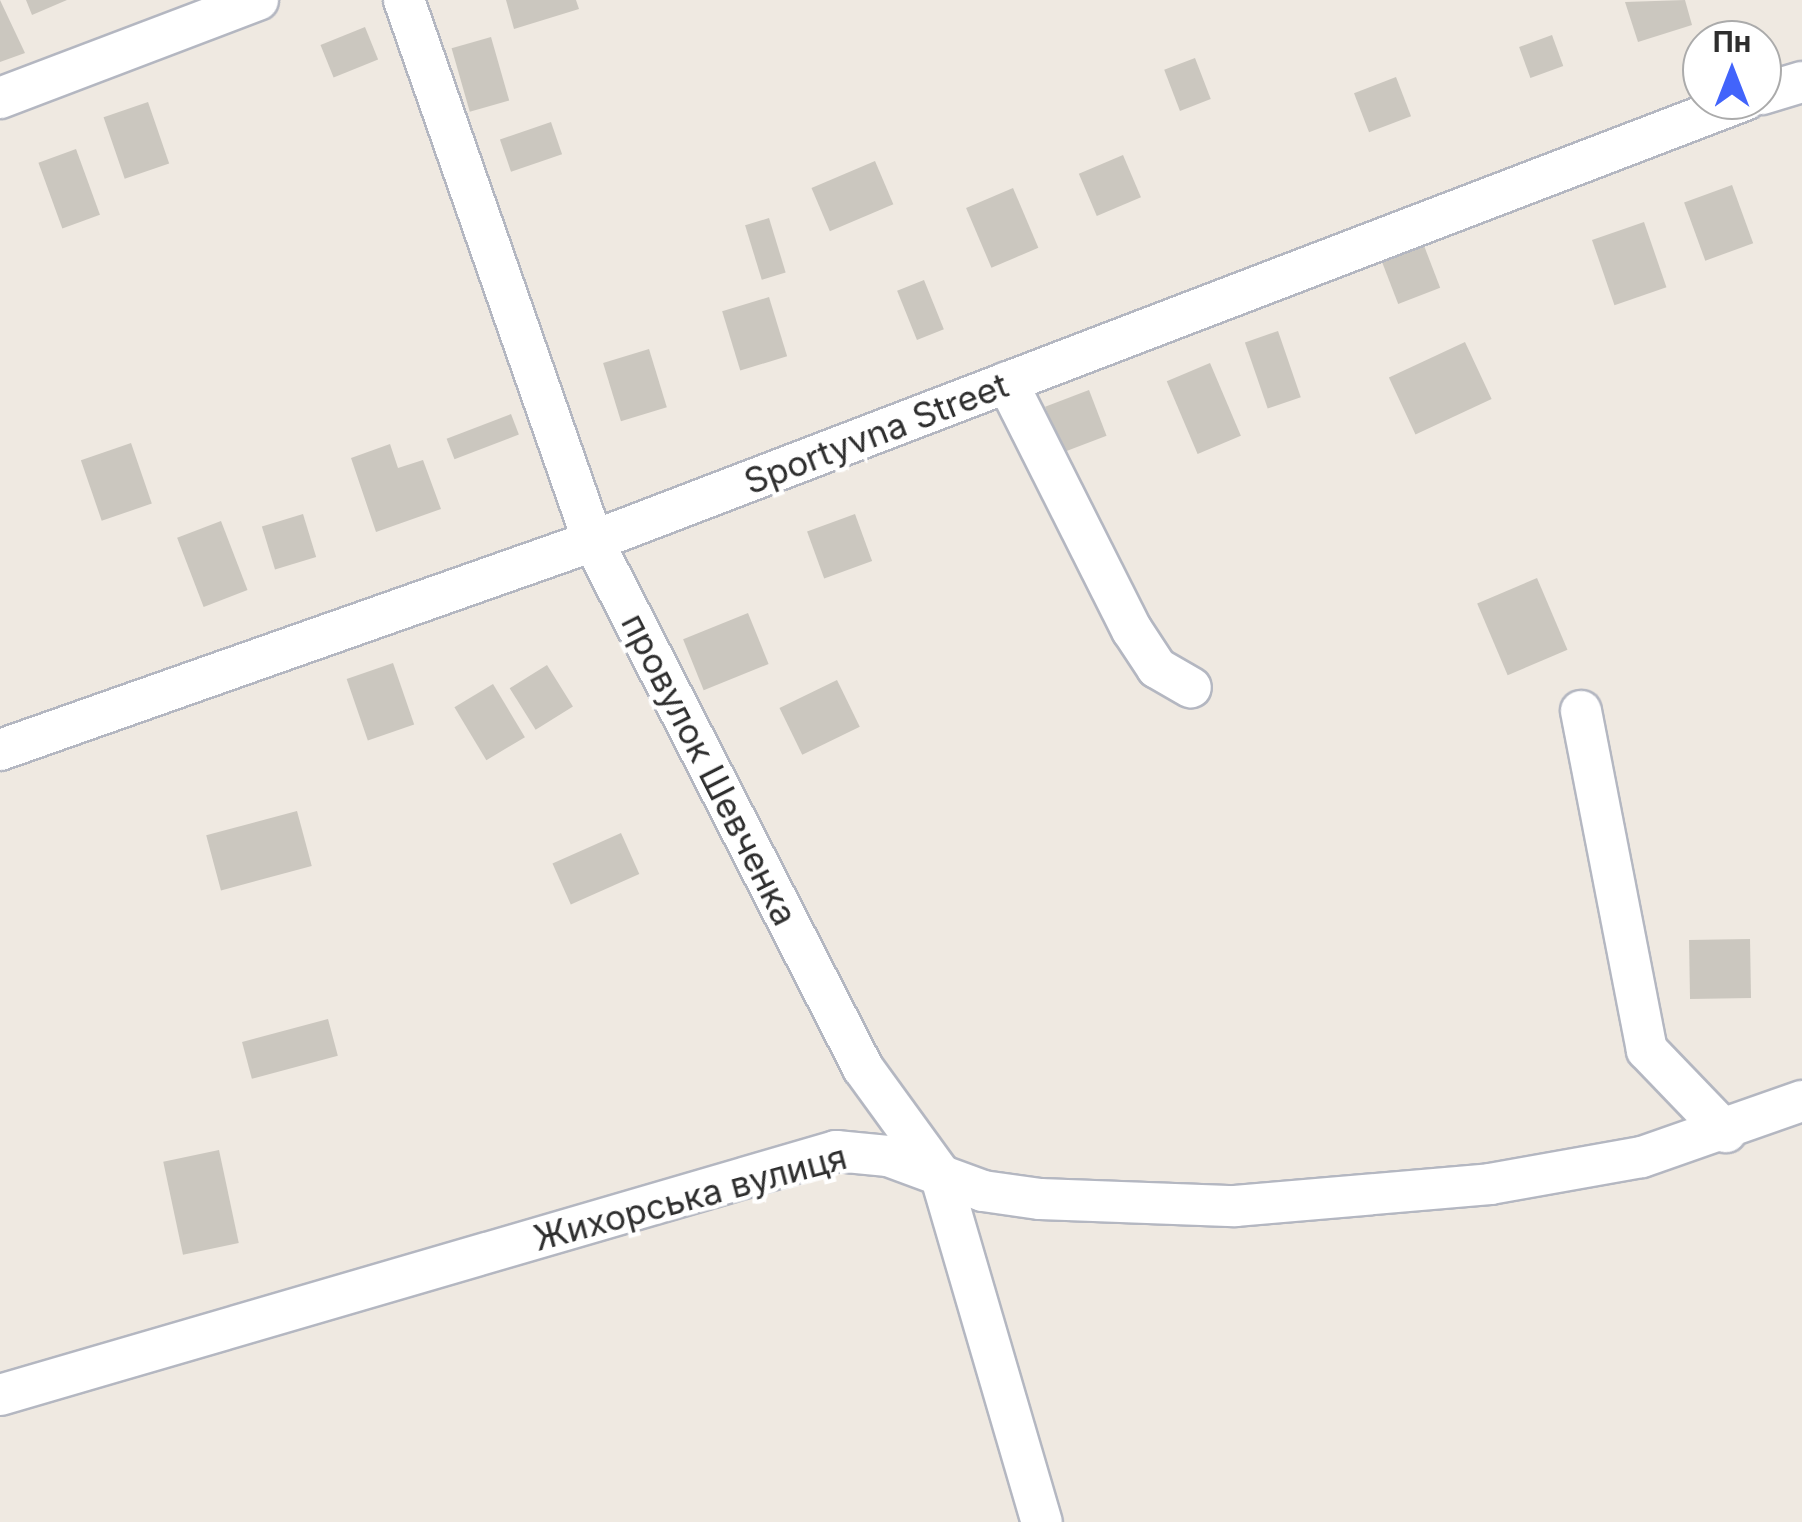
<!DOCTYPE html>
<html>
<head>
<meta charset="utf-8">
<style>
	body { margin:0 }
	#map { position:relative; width:1802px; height:1522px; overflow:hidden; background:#efe9e1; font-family:Inter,sans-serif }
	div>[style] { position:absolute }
	.building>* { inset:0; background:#cbc7bf; transform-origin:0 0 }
	.roads { filter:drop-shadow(2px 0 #b4b7c1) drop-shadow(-2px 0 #b4b7c1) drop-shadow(0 2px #b4b7c1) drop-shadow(0 -2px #b4b7c1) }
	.minor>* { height:40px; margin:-20px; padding:0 20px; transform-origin:20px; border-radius:20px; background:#fff }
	span { translate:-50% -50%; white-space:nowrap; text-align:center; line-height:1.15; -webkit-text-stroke:9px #fff; paint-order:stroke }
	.street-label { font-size:35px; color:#2e2e2e }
	.north { position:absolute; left:1682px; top:20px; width:100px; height:100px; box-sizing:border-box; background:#fff; border:2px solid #ababab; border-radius:50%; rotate:0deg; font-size:28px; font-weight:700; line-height:40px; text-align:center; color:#2e2e2e }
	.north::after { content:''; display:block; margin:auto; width:35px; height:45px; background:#4264fb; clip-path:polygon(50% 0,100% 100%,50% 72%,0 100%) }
</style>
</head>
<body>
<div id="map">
	<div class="building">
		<i style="clip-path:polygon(0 0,25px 53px,0 62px)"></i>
		<i style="clip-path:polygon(26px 0,67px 0,32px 15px)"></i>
		<i style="clip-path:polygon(506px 0,576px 0,579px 9px,514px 29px)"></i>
		<i style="clip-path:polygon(1685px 0,1692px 25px,1638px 42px,1625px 2px)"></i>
		<i style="left:365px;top:27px;width:35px;height:48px;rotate:68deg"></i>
		<i style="left:1552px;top:35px;width:33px;height:35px;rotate:70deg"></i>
		<i style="left:491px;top:37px;width:66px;height:41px;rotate:74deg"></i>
		<i style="left:1195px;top:58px;width:44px;height:33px;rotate:69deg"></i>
		<i style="left:1396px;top:77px;width:42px;height:45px;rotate:69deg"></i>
		<i style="left:148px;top:102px;width:65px;height:47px;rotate:71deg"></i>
		<i style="left:551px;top:122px;width:34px;height:54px;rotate:71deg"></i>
		<i style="left:76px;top:149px;width:70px;height:40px;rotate:70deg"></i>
		<i style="left:1123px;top:155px;width:46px;height:48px;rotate:67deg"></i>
		<i style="left:875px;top:161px;width:47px;height:69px;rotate:67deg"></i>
		<i style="left:1732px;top:185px;width:62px;height:51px;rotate:70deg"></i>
		<i style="left:1013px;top:188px;width:65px;height:51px;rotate:67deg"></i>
		<i style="left:769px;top:218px;width:57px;height:25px;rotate:73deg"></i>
		<i style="left:1644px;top:222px;width:69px;height:55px;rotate:71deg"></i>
		<i style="left:1423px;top:243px;width:48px;height:45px;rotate:69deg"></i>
		<i style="left:924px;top:280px;width:53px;height:29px;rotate:68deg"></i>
		<i style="left:769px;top:297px;width:62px;height:49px;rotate:73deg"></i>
		<i style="left:1278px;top:331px;width:70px;height:35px;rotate:71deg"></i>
		<i style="left:1465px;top:342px;width:63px;height:84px;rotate:65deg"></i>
		<i style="left:649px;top:349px;width:61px;height:48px;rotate:73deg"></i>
		<i style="left:1210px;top:363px;width:79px;height:47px;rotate:67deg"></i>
		<i style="left:1089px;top:390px;width:49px;height:47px;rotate:69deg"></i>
		<i style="left:511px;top:414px;width:22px;height:69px;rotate:69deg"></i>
		<i style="left:131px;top:443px;width:64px;height:53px;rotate:71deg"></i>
		<i style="clip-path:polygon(390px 444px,398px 468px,423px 460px,441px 509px,376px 532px,351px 458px)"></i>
		<i style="left:303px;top:514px;width:45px;height:43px;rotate:73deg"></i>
		<i style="left:855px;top:514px;width:50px;height:51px;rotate:70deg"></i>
		<i style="left:221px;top:521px;width:74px;height:47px;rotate:69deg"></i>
		<i style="left:1537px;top:578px;width:78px;height:65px;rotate:67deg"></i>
		<i style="left:748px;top:613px;width:55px;height:70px;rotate:68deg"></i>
		<i style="left:393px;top:663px;width:65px;height:49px;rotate:71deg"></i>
		<i style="left:547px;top:665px;width:49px;height:44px;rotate:58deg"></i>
		<i style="left:837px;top:680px;width:52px;height:64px;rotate:64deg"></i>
		<i style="left:493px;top:684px;width:62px;height:45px;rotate:59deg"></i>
		<i style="left:297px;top:811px;width:57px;height:94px;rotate:75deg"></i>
		<i style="left:621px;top:833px;width:45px;height:75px;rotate:66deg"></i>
		<i style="left:1750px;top:939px;width:59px;height:61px;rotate:89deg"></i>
		<i style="left:328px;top:1019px;width:38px;height:89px;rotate:75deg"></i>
		<i style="left:219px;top:1150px;width:95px;height:57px;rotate:78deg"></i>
	</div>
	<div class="roads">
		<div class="minor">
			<i style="left:404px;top:0;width:573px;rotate:70.74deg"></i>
			<i style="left:593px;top:541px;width:592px;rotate:62.87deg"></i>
			<i style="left:863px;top:1068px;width:131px;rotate:54deg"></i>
			<i style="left:940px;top:1174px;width:363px;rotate:73.7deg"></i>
			<i style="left:1762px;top:94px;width:42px;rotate:-16.7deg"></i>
			<i style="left:0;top:98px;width:276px;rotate:-20.8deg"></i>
			<i style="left:1007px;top:382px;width:278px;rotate:63.3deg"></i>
			<i style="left:1132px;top:630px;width:45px;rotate:56.7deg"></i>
			<i style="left:1157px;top:668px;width:39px;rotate:30deg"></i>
			<i style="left:1581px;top:711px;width:345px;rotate:79deg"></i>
			<i style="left:1647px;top:1050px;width:114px;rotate:46.1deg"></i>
			<i style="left:0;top:750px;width:629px;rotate:-19.41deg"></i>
			<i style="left:593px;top:541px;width:1234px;rotate:-20.95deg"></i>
			<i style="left:0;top:1395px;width:871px;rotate:-16.27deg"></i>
			<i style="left:836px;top:1151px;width:52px;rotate:5.5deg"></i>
			<i style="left:888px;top:1156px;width:101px;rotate:20.2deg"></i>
			<i style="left:983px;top:1191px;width:58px;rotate:8deg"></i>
			<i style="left:1040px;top:1199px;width:195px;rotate:2.1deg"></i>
			<i style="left:1235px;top:1206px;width:256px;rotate:-4.9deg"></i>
			<i style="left:1490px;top:1184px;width:154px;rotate:-10.1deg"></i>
			<i style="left:1642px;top:1157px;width:170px;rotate:-19.3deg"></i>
		</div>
	</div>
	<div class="street-label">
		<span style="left:876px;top:433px;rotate:-21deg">Sportyvna Street</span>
		<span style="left:710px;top:769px;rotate:63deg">провулок Шевченка</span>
		<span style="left:690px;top:1197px;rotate:-15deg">Жихорська вулиця</span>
	</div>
	<div class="north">Пн</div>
</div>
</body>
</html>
